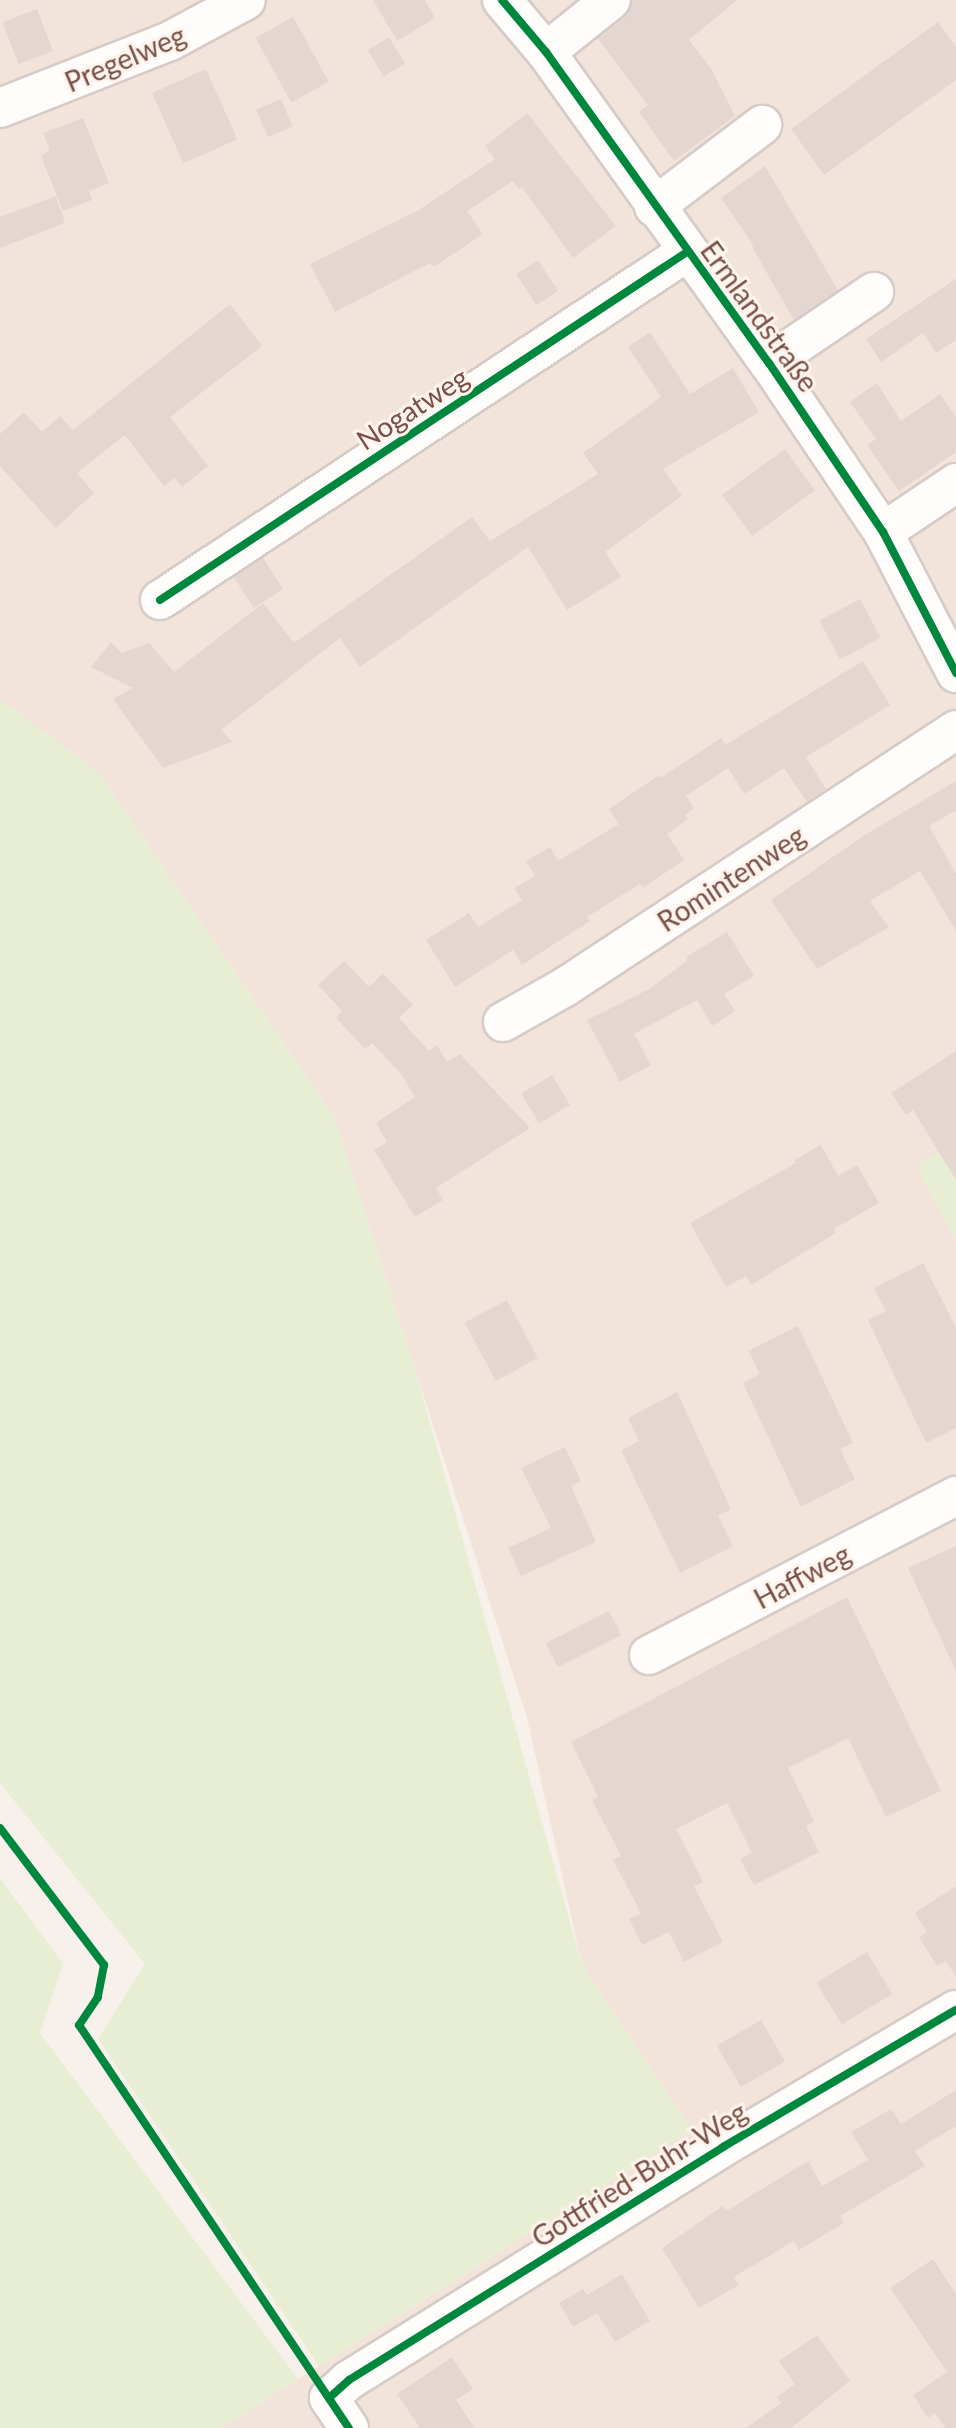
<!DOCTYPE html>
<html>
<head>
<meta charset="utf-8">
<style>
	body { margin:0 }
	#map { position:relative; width:956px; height:2428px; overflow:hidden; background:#f7f0eb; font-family:Lato,sans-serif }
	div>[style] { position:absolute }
	.residential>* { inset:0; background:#f3e4db }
	.green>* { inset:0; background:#e8eed4 }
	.building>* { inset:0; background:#e4d7d2; transform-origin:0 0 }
	.roads { filter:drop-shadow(2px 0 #d6cbc7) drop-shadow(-2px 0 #d6cbc7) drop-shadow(0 2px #d6cbc7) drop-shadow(0 -2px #d6cbc7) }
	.minor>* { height:38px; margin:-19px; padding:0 19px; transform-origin:19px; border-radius:19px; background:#fefdfc }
	.cycleway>* { height:8px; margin:-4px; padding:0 4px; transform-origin:4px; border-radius:4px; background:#00873e }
	span { translate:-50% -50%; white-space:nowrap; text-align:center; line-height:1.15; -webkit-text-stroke:6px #fff4ec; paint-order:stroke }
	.street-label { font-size:28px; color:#775048 }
</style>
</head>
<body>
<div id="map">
	<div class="residential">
		<i style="clip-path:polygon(0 0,956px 0,956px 2428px,221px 2428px,692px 2130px,582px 1965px,527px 1718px,334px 1117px,98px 772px,0 700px)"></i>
	</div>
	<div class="green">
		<i style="clip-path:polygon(0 700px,98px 772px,334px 1117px,414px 1366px,582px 1965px,692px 2130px,319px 2366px,98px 2039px,145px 1964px,0 1783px)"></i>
		<i style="clip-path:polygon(939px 1153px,948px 1165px,956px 1160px,956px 1239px,918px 1172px,920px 1163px)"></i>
		<i style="clip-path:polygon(0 1878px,63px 1964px,40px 2033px,298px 2379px,221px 2428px,0 2428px)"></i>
	</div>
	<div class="building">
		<i style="clip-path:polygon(373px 0,425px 0,435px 18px,397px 41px)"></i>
		<i style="clip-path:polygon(632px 0,737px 0,689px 40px,710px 67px,735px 116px,674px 161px,639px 112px,648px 105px,598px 39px,625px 17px)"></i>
		<i style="left:37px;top:9px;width:45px;height:37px;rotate:69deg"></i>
		<i style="left:293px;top:17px;width:74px;height:43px;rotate:61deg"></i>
		<i style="clip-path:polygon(938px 22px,956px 47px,956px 80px,824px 175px,791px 129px)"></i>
		<i style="left:389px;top:37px;width:31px;height:25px;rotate:59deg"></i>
		<i style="left:206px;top:69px;width:77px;height:59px;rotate:66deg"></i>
		<i style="left:281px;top:99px;width:30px;height:27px;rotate:67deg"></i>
		<i style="clip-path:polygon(527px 113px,616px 226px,573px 258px,522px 187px,519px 189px,513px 181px,467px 211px,483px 234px,434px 267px,430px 263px,335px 312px,310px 264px,417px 211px,495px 159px,485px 146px)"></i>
		<i style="clip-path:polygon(83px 118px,109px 183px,89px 191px,92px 200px,63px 211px,41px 156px,50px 150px,43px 133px)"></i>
		<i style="clip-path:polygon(765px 166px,838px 290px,794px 320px,752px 247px,754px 246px,721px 198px)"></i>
		<i style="clip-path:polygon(56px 196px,65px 223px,0 248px,0 217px)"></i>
		<i style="left:538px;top:260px;width:37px;height:26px;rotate:57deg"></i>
		<i style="clip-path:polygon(956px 279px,956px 340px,936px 353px,923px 333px,881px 362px,866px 339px)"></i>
		<i style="clip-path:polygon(230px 304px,262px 346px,170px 417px,208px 466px,182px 487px,175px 478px,164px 486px,125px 435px,77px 473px,94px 493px,56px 528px,0 466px,0 434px,24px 412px,42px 432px,60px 416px,73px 430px)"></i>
		<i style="clip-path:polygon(650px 332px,690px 394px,733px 368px,759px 412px,663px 469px,682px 496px,605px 552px,621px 577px,567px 610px,528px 547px,360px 667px,340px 638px,221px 730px,232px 742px,163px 768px,113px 699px,133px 688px,91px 667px,111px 642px,122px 653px,149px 643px,174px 672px,263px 603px,294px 643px,472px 517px,490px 541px,598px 474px,583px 453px,661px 397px,628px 347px)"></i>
		<i style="clip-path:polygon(877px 383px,901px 421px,940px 394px,956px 417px,956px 452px,899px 491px,867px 445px,876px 439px,850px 402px)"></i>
		<i style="left:785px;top:449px;width:51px;height:78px;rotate:54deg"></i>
		<i style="left:263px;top:558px;width:37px;height:35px;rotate:57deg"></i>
		<i style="left:860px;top:599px;width:44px;height:46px;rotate:62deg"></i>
		<i style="clip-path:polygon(863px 661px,890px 705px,806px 757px,826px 789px,807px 802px,784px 768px,744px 794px,728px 768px,686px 796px,694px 808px,685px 815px,688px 819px,667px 834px,684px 860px,643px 888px,640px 884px,587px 917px,590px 921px,522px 965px,513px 950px,455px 987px,426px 940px,469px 913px,478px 927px,522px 900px,514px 888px,535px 876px,526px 861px,550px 847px,558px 861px,619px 824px,609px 809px,659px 775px,660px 778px,721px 738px,725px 745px)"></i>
		<i style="clip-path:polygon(956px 781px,956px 810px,929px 826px,956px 874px,956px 931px,920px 871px,870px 901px,889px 927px,817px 969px,771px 900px,863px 836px)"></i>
		<i style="clip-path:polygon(727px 932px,754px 976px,724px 994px,735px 1011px,712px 1026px,697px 1000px,634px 1034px,651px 1065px,620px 1082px,587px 1020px,649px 989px,688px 960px,686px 957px)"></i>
		<i style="clip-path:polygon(344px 961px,369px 987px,383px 973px,413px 1005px,399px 1018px,429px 1051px,437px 1045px,447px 1062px,460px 1054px,530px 1128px,436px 1188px,443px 1200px,415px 1217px,374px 1150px,387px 1142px,376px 1123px,415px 1097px,401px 1074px,372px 1043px,365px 1049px,336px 1018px,342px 1011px,318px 985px)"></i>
		<i style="clip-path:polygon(956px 1051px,956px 1180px,913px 1110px,906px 1115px,891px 1093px)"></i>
		<i style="left:552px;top:1075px;width:35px;height:36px;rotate:59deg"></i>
		<i style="clip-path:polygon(821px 1145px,838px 1176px,857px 1165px,879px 1203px,834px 1229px,836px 1233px,751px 1285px,746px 1276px,726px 1287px,690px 1223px,796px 1163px,794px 1160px)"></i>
		<i style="clip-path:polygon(923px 1263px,956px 1327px,956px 1428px,926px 1443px,868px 1320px,886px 1311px,874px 1288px)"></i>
		<i style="left:507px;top:1300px;width:66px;height:48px;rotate:62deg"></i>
		<i style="clip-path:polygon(798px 1326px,853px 1443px,840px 1449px,855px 1479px,801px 1507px,743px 1383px,760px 1374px,748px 1351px)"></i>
		<i style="clip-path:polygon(677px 1392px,731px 1509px,718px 1516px,733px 1546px,680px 1573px,621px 1450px,639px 1441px,628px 1418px)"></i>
		<i style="clip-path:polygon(565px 1447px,581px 1481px,571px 1486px,596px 1542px,521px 1576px,508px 1548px,551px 1528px,521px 1468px)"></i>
		<i style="clip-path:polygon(956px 1546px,956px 1671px,908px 1568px)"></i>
		<i style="clip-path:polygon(847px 1597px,941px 1791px,886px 1817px,848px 1738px,788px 1768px,814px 1821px,806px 1826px,819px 1852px,754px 1885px,740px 1859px,752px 1853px,727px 1803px,676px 1829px,703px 1882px,694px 1886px,723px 1942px,684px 1962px,669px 1932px,642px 1945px,629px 1919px,641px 1913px,613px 1860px,621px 1856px,592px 1800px,598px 1797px,571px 1742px)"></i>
		<i style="left:609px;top:1611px;width:27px;height:71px;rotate:63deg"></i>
		<i style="clip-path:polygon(956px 1886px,956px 1977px,946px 1961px,937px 1966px,919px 1937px,927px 1932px,915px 1913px)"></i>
		<i style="left:867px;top:1952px;width:49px;height:59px;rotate:59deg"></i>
		<i style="left:761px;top:2020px;width:48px;height:51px;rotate:60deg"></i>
		<i style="clip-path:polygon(956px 2090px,956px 2126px,915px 2151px,925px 2166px,840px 2216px,844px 2223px,799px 2250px,794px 2241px,734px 2277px,739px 2285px,699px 2308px,662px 2248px,723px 2206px,726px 2211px,808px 2161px,822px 2186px,868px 2160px,851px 2132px,891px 2109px,901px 2124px)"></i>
		<i style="clip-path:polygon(933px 2259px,956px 2294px,956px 2428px,945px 2428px,935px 2413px,928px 2418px,913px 2395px,947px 2372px,890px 2288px)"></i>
		<i style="clip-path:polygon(622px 2274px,650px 2321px,615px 2342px,597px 2313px,573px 2327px,559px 2303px,583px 2289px,587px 2295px)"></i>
		<i style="clip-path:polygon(817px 2335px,850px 2381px,791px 2428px,746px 2428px,781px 2403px,777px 2397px,795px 2384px,779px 2361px)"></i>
		<i style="clip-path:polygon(452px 2357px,473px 2389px,456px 2400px,475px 2428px,420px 2428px,397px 2394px)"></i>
	</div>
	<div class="roads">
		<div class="minor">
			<i style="left:502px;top:0;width:68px;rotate:49.8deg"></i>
			<i style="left:546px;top:52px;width:383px;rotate:54.4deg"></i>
			<i style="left:769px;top:363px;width:204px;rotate:56deg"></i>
			<i style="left:883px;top:532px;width:159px;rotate:62.6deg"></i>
			<i style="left:546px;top:52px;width:83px;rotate:-38.7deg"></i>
			<i style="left:0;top:108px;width:183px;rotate:-21.5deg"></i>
			<i style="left:170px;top:41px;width:86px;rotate:-28.3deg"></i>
			<i style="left:654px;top:207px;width:136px;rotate:-37.2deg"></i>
			<i style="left:769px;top:363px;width:127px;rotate:-34.1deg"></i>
			<i style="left:883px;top:532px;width:88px;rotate:-33.9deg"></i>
			<i style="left:160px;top:600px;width:632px;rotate:-33.44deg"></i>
			<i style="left:503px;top:1022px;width:71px;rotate:-29.4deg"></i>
			<i style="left:565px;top:987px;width:468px;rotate:-33.3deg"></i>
			<i style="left:649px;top:1655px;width:346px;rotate:-27.4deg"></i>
			<i style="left:349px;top:2428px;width:36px;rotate:-124deg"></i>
			<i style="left:329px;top:2398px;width:27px;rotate:-42deg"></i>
			<i style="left:349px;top:2380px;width:441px;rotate:-31.9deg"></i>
			<i style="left:723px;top:2147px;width:270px;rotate:-30.5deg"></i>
		</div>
	</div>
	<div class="cycleway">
		<i style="left:502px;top:0;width:68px;rotate:49.8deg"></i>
		<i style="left:546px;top:52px;width:383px;rotate:54.4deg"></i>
		<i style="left:769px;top:363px;width:204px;rotate:56deg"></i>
		<i style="left:883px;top:532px;width:159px;rotate:62.6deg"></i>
		<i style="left:160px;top:600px;width:632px;rotate:-33.44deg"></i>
		<i style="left:0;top:1828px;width:172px;rotate:52.8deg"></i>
		<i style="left:104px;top:1965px;width:33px;rotate:101deg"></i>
		<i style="left:98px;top:1997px;width:34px;rotate:124deg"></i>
		<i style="left:79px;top:2025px;width:485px;rotate:56.2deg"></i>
		<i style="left:329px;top:2398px;width:27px;rotate:-42deg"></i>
		<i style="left:349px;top:2380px;width:441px;rotate:-31.9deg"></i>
		<i style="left:723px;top:2147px;width:270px;rotate:-30.5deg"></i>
	</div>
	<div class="street-label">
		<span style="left:125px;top:58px;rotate:-23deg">Pregelweg</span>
		<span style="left:760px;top:316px;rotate:54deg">Ermlandstraße</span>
		<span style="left:412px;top:408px;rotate:-33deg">Nogatweg</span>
		<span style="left:731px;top:878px;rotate:-33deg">Romintenweg</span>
		<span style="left:802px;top:1576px;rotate:-28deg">Haffweg</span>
		<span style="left:639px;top:2174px;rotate:-32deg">Gottfried-Buhr-Weg</span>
	</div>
</div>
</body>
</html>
